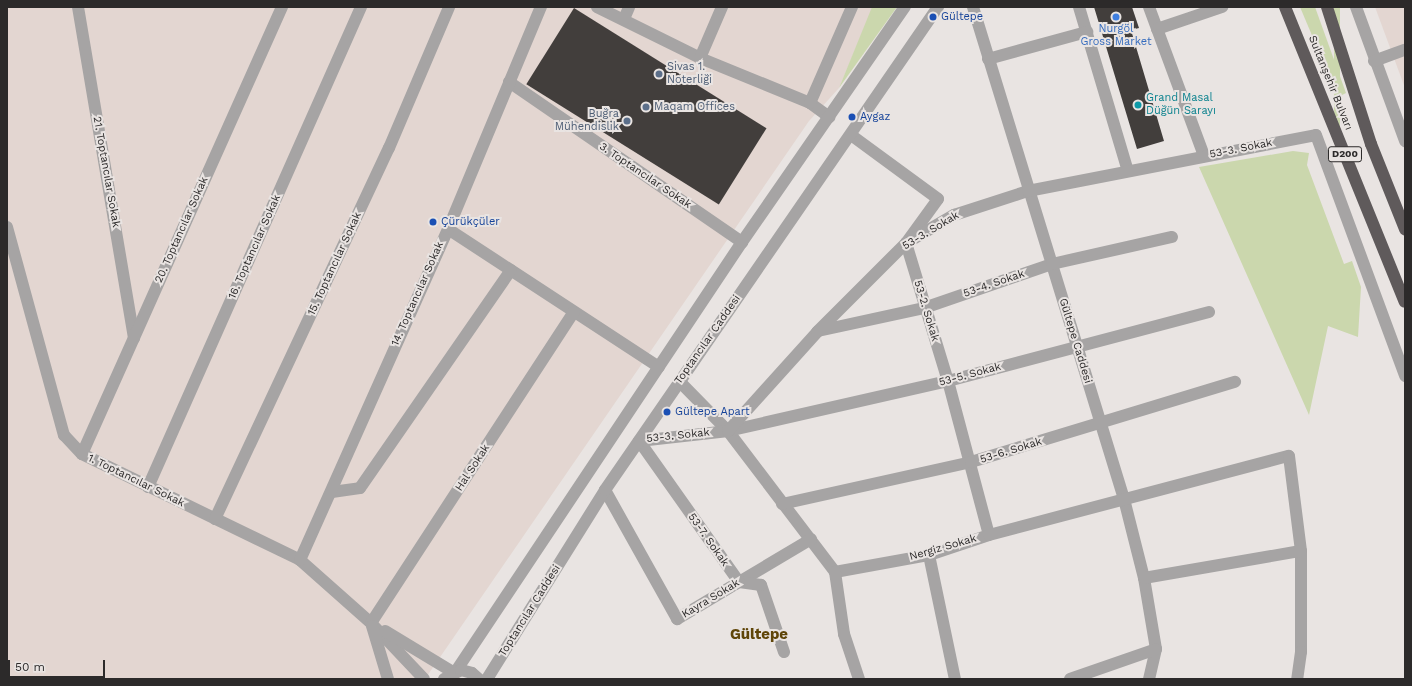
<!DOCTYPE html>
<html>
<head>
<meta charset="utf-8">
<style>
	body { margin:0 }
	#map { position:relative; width:1412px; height:686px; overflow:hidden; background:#e9e4e2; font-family:"Work Sans",sans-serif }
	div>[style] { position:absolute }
	.built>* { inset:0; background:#e3d6d1 }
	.green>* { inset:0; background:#cbd7ad; transform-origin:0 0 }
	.building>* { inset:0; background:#423e3c; transform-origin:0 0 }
	.minor>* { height:12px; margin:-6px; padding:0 6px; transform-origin:6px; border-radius:6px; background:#a6a4a4 }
	.highway>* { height:12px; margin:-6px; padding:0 6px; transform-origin:6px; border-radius:6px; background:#5f5a5b }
	.dots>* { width:11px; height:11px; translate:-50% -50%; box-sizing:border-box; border:2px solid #e9e4e2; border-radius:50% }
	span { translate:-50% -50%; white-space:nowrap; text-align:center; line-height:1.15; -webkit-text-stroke:4px #e9e4e2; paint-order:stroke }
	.shield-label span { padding:1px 3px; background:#e9e4e2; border:1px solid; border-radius:3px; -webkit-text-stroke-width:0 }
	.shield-label { font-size:10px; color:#2c2a2a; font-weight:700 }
	.transit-label { font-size:11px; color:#164399 }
	.left { translate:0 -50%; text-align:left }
	.shop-label { font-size:11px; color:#366cbe }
	.service-label { font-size:11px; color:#4e5e75 }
	.right { translate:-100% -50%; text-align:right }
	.street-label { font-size:11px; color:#2c2a2a }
	.culture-label { font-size:11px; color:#0d838f }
	.district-label { font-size:15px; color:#5f4508; font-weight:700 }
	.frame { position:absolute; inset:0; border:8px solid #2c2a2a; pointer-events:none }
	.scale { position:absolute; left:8px; top:660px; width:97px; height:18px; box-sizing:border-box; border:2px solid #2c2a2a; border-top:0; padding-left:5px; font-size:12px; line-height:14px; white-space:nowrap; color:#2c2a2a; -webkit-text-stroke:3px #e9e4e2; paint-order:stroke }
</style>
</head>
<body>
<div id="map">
	<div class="built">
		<i style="clip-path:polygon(7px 7px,873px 7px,839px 88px,809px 121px,425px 679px,7px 679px)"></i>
		<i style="clip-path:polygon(1375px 7px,1405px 7px,1405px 88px)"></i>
	</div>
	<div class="green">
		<i style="clip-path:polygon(872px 7px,897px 7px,839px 88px)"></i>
		<i style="clip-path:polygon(1300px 7px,1315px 7px,1346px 93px,1338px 97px)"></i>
		<i style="left:1334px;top:7px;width:6px;height:120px"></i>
		<i style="clip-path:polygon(1293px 151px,1309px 153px,1307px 165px,1344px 264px,1352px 261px,1361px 287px,1358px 337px,1328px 326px,1309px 415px,1199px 167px)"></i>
	</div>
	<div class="building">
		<i style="clip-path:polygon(1094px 7px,1132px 7px,1139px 28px,1131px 30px,1164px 141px,1137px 149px)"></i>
		<i style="left:574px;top:8px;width:227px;height:90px;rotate:32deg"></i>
	</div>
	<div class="minor">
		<i style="left:78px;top:7px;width:336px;rotate:80.4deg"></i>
		<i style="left:597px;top:7px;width:115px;rotate:26.3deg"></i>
		<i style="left:700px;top:58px;width:119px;rotate:22.2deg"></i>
		<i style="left:810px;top:103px;width:24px;rotate:36deg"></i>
		<i style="left:973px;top:7px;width:515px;rotate:72.94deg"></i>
		<i style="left:1124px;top:499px;width:81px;rotate:75.8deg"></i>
		<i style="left:1144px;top:578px;width:72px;rotate:80.4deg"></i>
		<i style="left:1156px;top:649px;width:31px;rotate:103deg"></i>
		<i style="left:1079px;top:7px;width:171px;rotate:73.4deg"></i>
		<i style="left:1149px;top:7px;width:159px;rotate:69.7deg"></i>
		<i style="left:1356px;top:7px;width:143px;rotate:69.9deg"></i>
		<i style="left:624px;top:19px;width:13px;rotate:-67deg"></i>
		<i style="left:1157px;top:29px;width:69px;rotate:-18.7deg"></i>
		<i style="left:700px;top:58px;width:56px;rotate:-66.7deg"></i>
		<i style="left:988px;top:59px;width:103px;rotate:-15.3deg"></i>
		<i style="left:1374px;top:61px;width:33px;rotate:-20deg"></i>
		<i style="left:509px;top:82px;width:283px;rotate:34.5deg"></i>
		<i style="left:810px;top:103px;width:105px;rotate:-66.4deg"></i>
		<i style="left:851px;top:135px;width:108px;rotate:36.3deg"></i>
		<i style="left:938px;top:199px;width:54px;rotate:126deg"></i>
		<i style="left:906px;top:243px;width:144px;rotate:73.1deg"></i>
		<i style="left:948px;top:381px;width:159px;rotate:75.1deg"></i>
		<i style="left:7px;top:227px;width:216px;rotate:74.7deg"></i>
		<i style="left:64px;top:435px;width:26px;rotate:47deg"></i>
		<i style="left:82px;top:454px;width:242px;rotate:25.9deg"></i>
		<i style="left:300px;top:560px;width:95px;rotate:41.6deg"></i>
		<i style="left:371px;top:623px;width:77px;rotate:46.6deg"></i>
		<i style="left:448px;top:229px;width:252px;rotate:33.2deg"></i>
		<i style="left:818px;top:331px;width:108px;rotate:-12.2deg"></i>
		<i style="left:924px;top:308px;width:135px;rotate:-19deg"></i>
		<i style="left:1052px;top:264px;width:123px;rotate:-12.7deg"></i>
		<i style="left:679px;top:381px;width:70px;rotate:45.6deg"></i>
		<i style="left:728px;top:431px;width:177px;rotate:52.8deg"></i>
		<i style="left:835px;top:572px;width:96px;rotate:-10.3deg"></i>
		<i style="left:929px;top:555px;width:63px;rotate:-18.4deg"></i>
		<i style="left:989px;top:535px;width:310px;rotate:-14.8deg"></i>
		<i style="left:1289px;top:456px;width:96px;rotate:82.8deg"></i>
		<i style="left:1301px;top:551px;width:101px;rotate:90deg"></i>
		<i style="left:1301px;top:652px;width:27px;rotate:98deg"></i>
		<i style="left:728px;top:431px;width:226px;rotate:-12.8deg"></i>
		<i style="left:948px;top:381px;width:270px;rotate:-14.8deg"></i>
		<i style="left:82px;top:454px;width:490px;rotate:-65.9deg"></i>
		<i style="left:148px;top:487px;width:525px;rotate:-66.07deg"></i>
		<i style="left:605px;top:490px;width:148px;rotate:60.8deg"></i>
		<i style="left:677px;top:619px;width:156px;rotate:-30.8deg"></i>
		<i style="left:332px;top:492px;width:28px;rotate:-8deg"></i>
		<i style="left:360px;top:488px;width:265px;rotate:-55.3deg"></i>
		<i style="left:782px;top:504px;width:194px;rotate:-12.5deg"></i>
		<i style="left:971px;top:462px;width:276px;rotate:-16.9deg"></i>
		<i style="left:215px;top:519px;width:410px;rotate:-64.9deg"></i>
		<i style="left:389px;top:148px;width:153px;rotate:-66.9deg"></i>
		<i style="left:929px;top:555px;width:127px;rotate:78.2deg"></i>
		<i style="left:300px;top:560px;width:363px;rotate:-65.9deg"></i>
		<i style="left:448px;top:229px;width:241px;rotate:-67.3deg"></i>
		<i style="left:835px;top:572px;width:63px;rotate:81.7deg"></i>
		<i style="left:844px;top:634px;width:47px;rotate:71.6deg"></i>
		<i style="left:1144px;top:578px;width:159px;rotate:-9.8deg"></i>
		<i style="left:371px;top:623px;width:371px;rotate:-56.9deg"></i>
		<i style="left:372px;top:626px;width:55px;rotate:73.2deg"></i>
		<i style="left:385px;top:631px;width:79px;rotate:31.1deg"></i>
		<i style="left:784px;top:652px;width:71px;rotate:-108.9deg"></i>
		<i style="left:761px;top:585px;width:22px;rotate:-172deg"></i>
		<i style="left:739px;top:582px;width:173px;rotate:-125.3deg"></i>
		<i style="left:639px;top:441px;width:90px;rotate:-6.4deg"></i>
		<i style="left:728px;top:431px;width:133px;rotate:-48deg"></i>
		<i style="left:817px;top:332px;width:126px;rotate:-45deg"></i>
		<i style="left:906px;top:243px;width:56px;rotate:-30.3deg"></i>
		<i style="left:954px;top:215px;width:78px;rotate:-18deg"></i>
		<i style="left:1028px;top:191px;width:293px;rotate:-11deg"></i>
		<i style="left:1316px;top:135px;width:257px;rotate:69.7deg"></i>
		<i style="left:456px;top:671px;width:516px;rotate:-56.31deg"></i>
		<i style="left:742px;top:242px;width:286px;rotate:-55.3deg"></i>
		<i style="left:444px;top:679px;width:19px;rotate:-28deg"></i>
		<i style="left:461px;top:670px;width:11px;rotate:15deg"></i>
		<i style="left:472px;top:673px;width:9px;rotate:41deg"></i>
		<i style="left:487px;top:679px;width:223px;rotate:-58deg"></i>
		<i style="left:605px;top:490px;width:587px;rotate:-55.42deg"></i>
		<i style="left:1070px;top:679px;width:91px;rotate:-19.2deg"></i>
	</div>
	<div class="highway">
		<i style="left:1285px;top:7px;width:318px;rotate:67.9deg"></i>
		<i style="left:1327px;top:7px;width:144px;rotate:72.2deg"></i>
		<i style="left:1371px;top:144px;width:92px;rotate:68.2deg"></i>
	</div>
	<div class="dots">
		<i style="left:933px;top:17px;background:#1a4fb4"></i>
		<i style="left:1116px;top:17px;background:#3f7fe0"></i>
		<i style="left:659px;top:74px;background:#5c6f8a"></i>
		<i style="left:1138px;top:105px;background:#0f9aa8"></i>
		<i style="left:646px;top:107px;background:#5c6f8a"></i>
		<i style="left:852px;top:117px;background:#1a4fb4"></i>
		<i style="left:627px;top:121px;background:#5c6f8a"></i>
		<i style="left:433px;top:222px;background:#1a4fb4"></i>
		<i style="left:667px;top:412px;background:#1a4fb4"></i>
	</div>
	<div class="shield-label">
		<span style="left:1345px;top:154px">D200</span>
	</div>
	<div class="transit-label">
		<span class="left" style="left:941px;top:17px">Gültepe</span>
		<span class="left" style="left:860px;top:117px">Aygaz</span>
		<span class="left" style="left:441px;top:222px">Çürükçüler</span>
		<span class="left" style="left:675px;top:412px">Gültepe Apart</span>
	</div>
	<div class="shop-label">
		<span style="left:1116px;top:36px">Nurgöl<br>Gross Market</span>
	</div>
	<div class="service-label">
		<span class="left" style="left:667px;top:74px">Sivas 1.<br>Noterliği</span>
		<span class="left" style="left:654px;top:107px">Maqam Offices</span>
		<span class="right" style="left:619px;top:121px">Buğra<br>Mühendislik</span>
	</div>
	<div class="street-label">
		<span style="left:1330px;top:83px;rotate:68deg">Sultanşehir Bulvarı</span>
		<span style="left:1241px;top:149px;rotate:-11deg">53-3. Sokak</span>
		<span style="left:106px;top:172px;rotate:80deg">21. Toptancılar Sokak</span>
		<span style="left:645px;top:176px;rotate:34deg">3. Toptancılar Sokak</span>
		<span style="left:182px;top:230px;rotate:-66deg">20. Toptancılar Sokak</span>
		<span style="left:931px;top:231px;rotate:-31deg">53-3. Sokak</span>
		<span style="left:255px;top:247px;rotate:-66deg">16. Toptancılar Sokak</span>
		<span style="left:335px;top:264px;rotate:-65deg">15. Toptancılar Sokak</span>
		<span style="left:994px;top:284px;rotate:-19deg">53-4. Sokak</span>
		<span style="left:418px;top:294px;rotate:-66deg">14. Toptancılar Sokak</span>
		<span style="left:926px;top:311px;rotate:73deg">53-2. Sokak</span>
		<span style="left:708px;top:340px;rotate:-55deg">Toptancılar Caddesi</span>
		<span style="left:1075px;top:341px;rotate:73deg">Gültepe Caddesi</span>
		<span style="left:970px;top:375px;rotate:-15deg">53-5. Sokak</span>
		<span style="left:678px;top:436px;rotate:-6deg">53-3. Sokak</span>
		<span style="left:1011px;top:451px;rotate:-17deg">53-6. Sokak</span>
		<span style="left:473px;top:468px;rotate:-57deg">Hal Sokak</span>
		<span style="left:136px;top:481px;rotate:26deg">1. Toptancılar Sokak</span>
		<span style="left:708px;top:540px;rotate:55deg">53-7. Sokak</span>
		<span style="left:943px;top:548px;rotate:-16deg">Nergiz Sokak</span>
		<span style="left:711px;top:599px;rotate:-31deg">Kayra Sokak</span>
		<span style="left:530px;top:611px;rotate:-58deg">Toptancılar Caddesi</span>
	</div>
	<div class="culture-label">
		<span class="left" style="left:1146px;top:105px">Grand Masal<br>Düğün Sarayı</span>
	</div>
	<div class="district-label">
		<span style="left:759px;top:635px">Gültepe</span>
	</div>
	<div class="frame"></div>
	<div class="scale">50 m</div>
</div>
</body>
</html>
